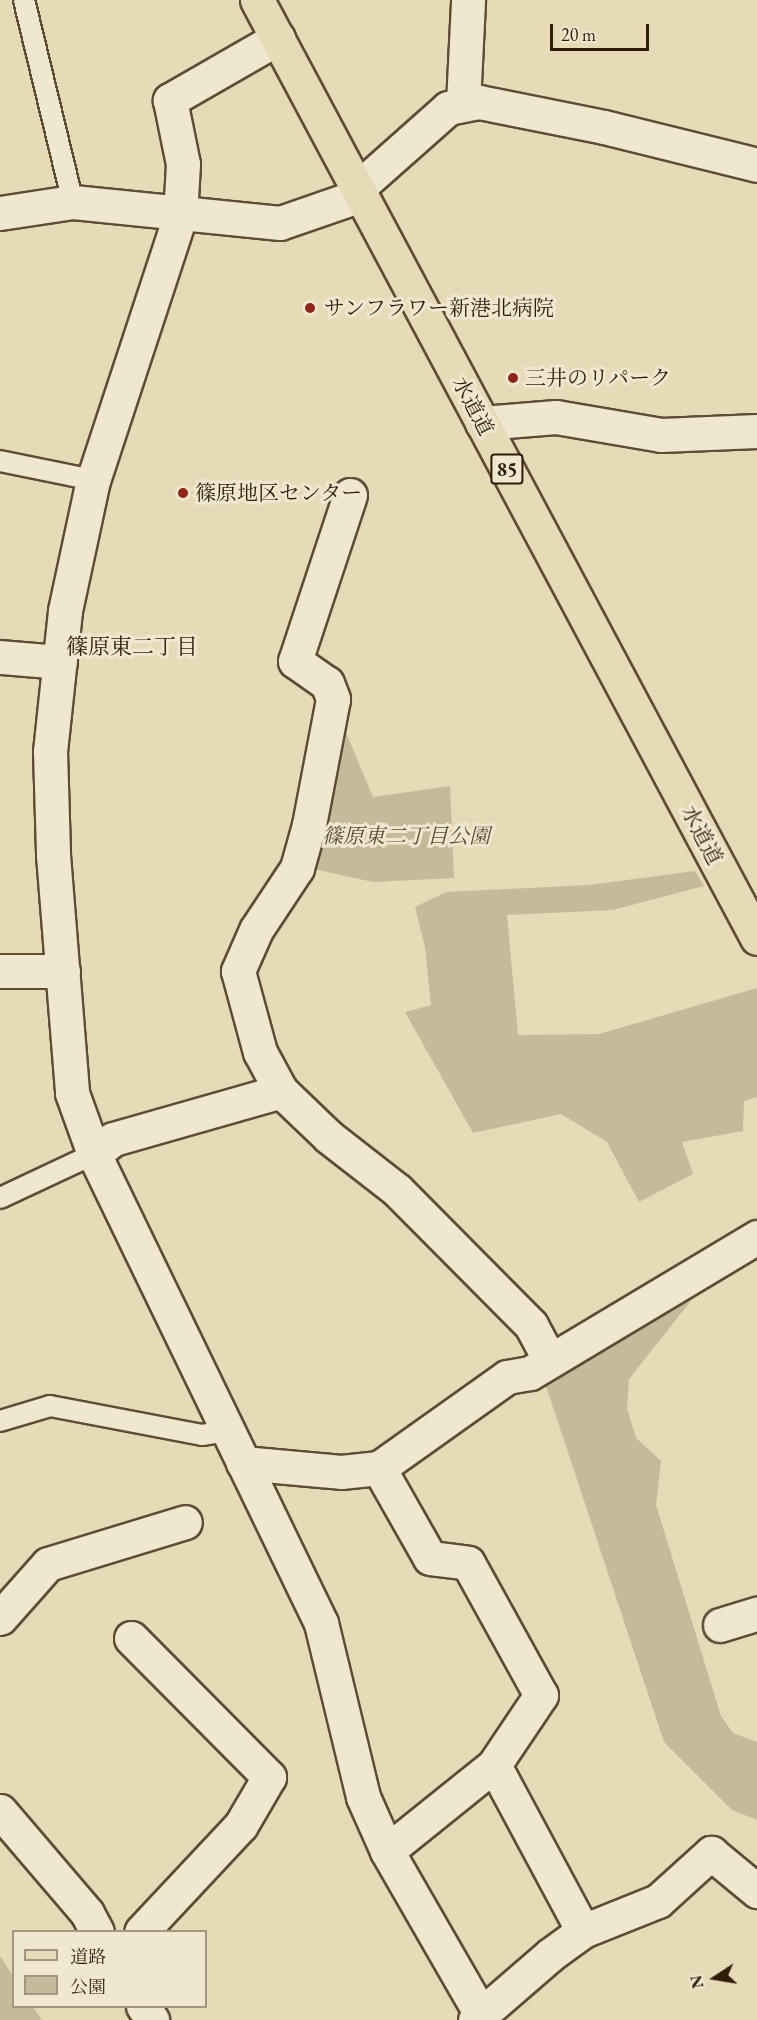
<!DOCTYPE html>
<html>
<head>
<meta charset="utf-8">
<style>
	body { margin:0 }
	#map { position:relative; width:757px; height:2020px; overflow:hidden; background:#e6dab7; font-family:"EB Garamond","Noto Serif JP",serif }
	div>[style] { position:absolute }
	.green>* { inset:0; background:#c7ba9a }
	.roads { filter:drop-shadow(2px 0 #5e4c35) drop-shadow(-2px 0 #5e4c35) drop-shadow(0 2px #5e4c35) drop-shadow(0 -2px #5e4c35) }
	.lane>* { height:20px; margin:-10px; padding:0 10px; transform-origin:10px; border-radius:10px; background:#efe7d0 }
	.street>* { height:33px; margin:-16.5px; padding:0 16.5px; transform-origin:16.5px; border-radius:16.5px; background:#efe7d0 }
	.secondary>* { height:33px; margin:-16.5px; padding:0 16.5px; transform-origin:16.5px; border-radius:16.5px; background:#efe7d0 }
	.primary>* { height:33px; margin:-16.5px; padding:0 16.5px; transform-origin:16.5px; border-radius:16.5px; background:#e6dab7 }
	.dots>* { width:16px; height:16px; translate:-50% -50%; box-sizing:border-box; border:3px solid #efe7d0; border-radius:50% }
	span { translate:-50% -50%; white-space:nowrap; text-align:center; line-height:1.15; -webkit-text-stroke:6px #efe7d0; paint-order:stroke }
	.shield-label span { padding:2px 4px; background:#efe7d0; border:2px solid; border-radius:4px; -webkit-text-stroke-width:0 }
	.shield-label { font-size:20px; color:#311c0a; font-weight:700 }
	.poi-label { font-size:21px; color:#311c0a }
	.left { translate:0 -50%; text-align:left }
	.street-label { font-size:21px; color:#311c0a }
	.park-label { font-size:21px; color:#5e4b35; font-style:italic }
	.neighbourhood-label { font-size:22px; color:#311c0a }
	.legend { position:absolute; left:12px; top:1930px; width:195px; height:78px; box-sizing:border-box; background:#efe7d0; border:2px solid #a39681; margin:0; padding:8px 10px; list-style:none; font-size:18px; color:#311c0a }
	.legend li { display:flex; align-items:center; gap:12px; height:30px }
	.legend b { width:30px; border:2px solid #a39681 }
	.north { position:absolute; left:685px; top:1948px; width:60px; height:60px; -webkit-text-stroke:4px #efe7d0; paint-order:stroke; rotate:258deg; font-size:16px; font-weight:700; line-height:24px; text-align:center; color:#311c0a }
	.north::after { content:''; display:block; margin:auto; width:21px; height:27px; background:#311c0a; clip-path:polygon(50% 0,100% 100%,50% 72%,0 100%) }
	.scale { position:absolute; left:550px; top:24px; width:99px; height:27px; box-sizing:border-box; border:3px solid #311c0a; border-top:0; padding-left:8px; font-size:18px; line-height:21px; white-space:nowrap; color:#311c0a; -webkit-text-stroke:4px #efe7d0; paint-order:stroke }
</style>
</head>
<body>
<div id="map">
	<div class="green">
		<i style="clip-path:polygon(339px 716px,373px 797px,450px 786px,454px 878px,373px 882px,309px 868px)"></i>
		<i style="clip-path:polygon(695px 871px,704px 886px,613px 910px,507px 915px,518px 1035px,599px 1034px,757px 988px,757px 1097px,744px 1101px,743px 1131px,682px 1142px,693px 1174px,639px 1202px,607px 1142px,561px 1114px,473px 1133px,405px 1012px,431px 1005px,425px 947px,415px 907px,446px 892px,589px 885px)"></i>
		<i style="clip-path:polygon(713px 1273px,629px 1379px,627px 1408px,636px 1438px,661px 1461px,656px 1505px,721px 1716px,733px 1733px,757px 1742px,757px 1820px,732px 1810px,664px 1742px,542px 1374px)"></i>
		<i style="clip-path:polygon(0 1956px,13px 1976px,14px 2006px,33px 2007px,42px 2020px,0 2020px)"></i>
	</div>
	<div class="roads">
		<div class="lane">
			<i style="left:24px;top:0;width:208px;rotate:76.4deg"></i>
			<i style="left:0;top:461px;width:95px;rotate:11.5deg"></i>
			<i style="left:0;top:1198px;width:104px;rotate:-25.1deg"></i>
			<i style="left:0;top:1421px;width:52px;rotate:-16.7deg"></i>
			<i style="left:50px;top:1406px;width:155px;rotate:10.8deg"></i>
			<i style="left:202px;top:1435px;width:26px;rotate:-9deg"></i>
		</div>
		<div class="street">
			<i style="left:278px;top:38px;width:125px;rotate:150.1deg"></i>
			<i style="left:170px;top:100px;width:65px;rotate:78.5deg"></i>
			<i style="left:183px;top:164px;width:52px;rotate:93.3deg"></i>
			<i style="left:180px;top:216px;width:278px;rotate:108.2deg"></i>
			<i style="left:93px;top:480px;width:134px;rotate:102.1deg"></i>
			<i style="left:65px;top:611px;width:141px;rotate:96.1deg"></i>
			<i style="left:50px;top:751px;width:104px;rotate:88.3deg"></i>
			<i style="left:53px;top:855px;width:239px;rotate:85.4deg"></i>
			<i style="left:72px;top:1093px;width:65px;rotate:70.2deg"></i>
			<i style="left:94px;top:1154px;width:521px;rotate:64.17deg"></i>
			<i style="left:321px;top:1623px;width:179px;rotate:76.4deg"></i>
			<i style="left:363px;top:1797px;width:59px;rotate:66deg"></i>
			<i style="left:387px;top:1851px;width:195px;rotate:60.1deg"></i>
			<i style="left:463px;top:104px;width:104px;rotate:-87.2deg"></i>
			<i style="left:0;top:213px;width:74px;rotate:-8.6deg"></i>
			<i style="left:73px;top:202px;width:208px;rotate:5.8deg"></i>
			<i style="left:280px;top:223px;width:86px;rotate:-19.1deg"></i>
			<i style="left:482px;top:423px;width:74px;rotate:-4.6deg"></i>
			<i style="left:556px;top:417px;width:107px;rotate:9.7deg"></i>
			<i style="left:661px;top:435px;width:96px;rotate:-2.4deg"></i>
			<i style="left:350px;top:495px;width:175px;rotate:108.3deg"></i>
			<i style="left:295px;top:661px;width:39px;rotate:35deg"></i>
			<i style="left:327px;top:683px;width:17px;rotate:69deg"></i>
			<i style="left:333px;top:699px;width:128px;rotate:100.8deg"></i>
			<i style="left:309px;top:825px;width:45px;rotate:105.6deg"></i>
			<i style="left:297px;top:868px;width:74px;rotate:123.5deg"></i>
			<i style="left:256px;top:930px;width:45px;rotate:113.7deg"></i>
			<i style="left:238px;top:971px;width:84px;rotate:74.8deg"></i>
			<i style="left:260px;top:1052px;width:44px;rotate:61.7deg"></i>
			<i style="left:281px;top:1091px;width:66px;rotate:43.8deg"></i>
			<i style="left:329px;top:1137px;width:86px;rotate:37.9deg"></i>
			<i style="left:397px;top:1190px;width:190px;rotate:45.2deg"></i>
			<i style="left:531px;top:1325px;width:40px;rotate:62deg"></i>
			<i style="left:0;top:657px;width:60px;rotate:4.8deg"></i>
			<i style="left:0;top:971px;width:63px"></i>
			<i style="left:94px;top:1154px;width:24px;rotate:-38deg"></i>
			<i style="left:113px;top:1139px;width:175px;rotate:-15.9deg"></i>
			<i style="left:243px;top:1463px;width:98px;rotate:5.2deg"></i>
			<i style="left:341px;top:1472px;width:38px;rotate:-6deg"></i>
			<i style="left:379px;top:1468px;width:157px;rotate:-35.4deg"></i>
			<i style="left:507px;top:1377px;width:23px;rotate:-10deg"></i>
			<i style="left:530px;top:1373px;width:265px;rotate:-30.9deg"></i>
			<i style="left:379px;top:1468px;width:103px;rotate:60.5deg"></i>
			<i style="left:430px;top:1558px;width:38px;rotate:7deg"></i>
			<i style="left:468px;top:1563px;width:151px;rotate:61.1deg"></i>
			<i style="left:541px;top:1695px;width:84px;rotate:123.9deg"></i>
			<i style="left:494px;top:1765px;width:137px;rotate:141.2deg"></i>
			<i style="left:0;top:1618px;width:72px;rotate:-48.4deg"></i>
			<i style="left:48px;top:1564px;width:143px;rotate:-17deg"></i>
			<i style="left:720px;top:1625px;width:39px;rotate:-17deg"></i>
			<i style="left:131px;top:1638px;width:196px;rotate:45.2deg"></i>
			<i style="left:269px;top:1777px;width:56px;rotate:120.3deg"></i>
			<i style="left:241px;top:1825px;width:146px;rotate:133.1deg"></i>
			<i style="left:494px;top:1765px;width:188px;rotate:61.8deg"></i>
			<i style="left:0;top:1811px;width:134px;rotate:49.5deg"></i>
			<i style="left:87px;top:1913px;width:21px;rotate:62deg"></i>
			<i style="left:143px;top:2006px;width:17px;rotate:57deg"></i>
			<i style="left:475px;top:2020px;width:99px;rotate:-40.9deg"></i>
			<i style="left:550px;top:1955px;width:41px;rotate:-36deg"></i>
			<i style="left:583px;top:1931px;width:81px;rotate:-21.8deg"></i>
			<i style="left:658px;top:1901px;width:72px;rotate:-42.2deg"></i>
			<i style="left:711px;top:1853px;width:60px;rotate:39.6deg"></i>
		</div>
		<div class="secondary">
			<i style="left:358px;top:188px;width:120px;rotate:-41.6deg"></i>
			<i style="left:448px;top:108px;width:32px;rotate:-11deg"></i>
			<i style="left:479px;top:102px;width:127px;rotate:11.3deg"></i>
			<i style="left:604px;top:127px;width:158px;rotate:13.9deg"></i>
		</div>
		<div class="primary">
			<i style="left:257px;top:0;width:1063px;rotate:61.94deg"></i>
		</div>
	</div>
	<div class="dots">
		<i style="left:310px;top:308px;background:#8f2418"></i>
		<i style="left:513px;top:378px;background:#8f2418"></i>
		<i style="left:183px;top:493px;background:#8f2418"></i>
	</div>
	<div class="shield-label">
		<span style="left:507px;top:469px">85</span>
	</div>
	<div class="poi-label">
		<span class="left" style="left:324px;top:308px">サンフラワー新港北病院</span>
		<span class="left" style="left:525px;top:378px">三井のリパーク</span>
		<span class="left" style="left:195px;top:493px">篠原地区センター</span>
	</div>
	<div class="street-label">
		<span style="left:473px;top:406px;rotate:62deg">水道道</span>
		<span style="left:702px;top:835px;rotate:62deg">水道道</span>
	</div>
	<div class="park-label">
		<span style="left:406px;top:836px">篠原東二丁目公園</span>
	</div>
	<div class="neighbourhood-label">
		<span style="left:132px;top:647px">篠原東二丁目</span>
	</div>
	<ul class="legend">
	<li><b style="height:8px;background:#e6dab7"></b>道路</li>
	<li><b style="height:16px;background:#c7ba9a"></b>公園</li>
	</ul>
	<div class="north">N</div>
	<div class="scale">20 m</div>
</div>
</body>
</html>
